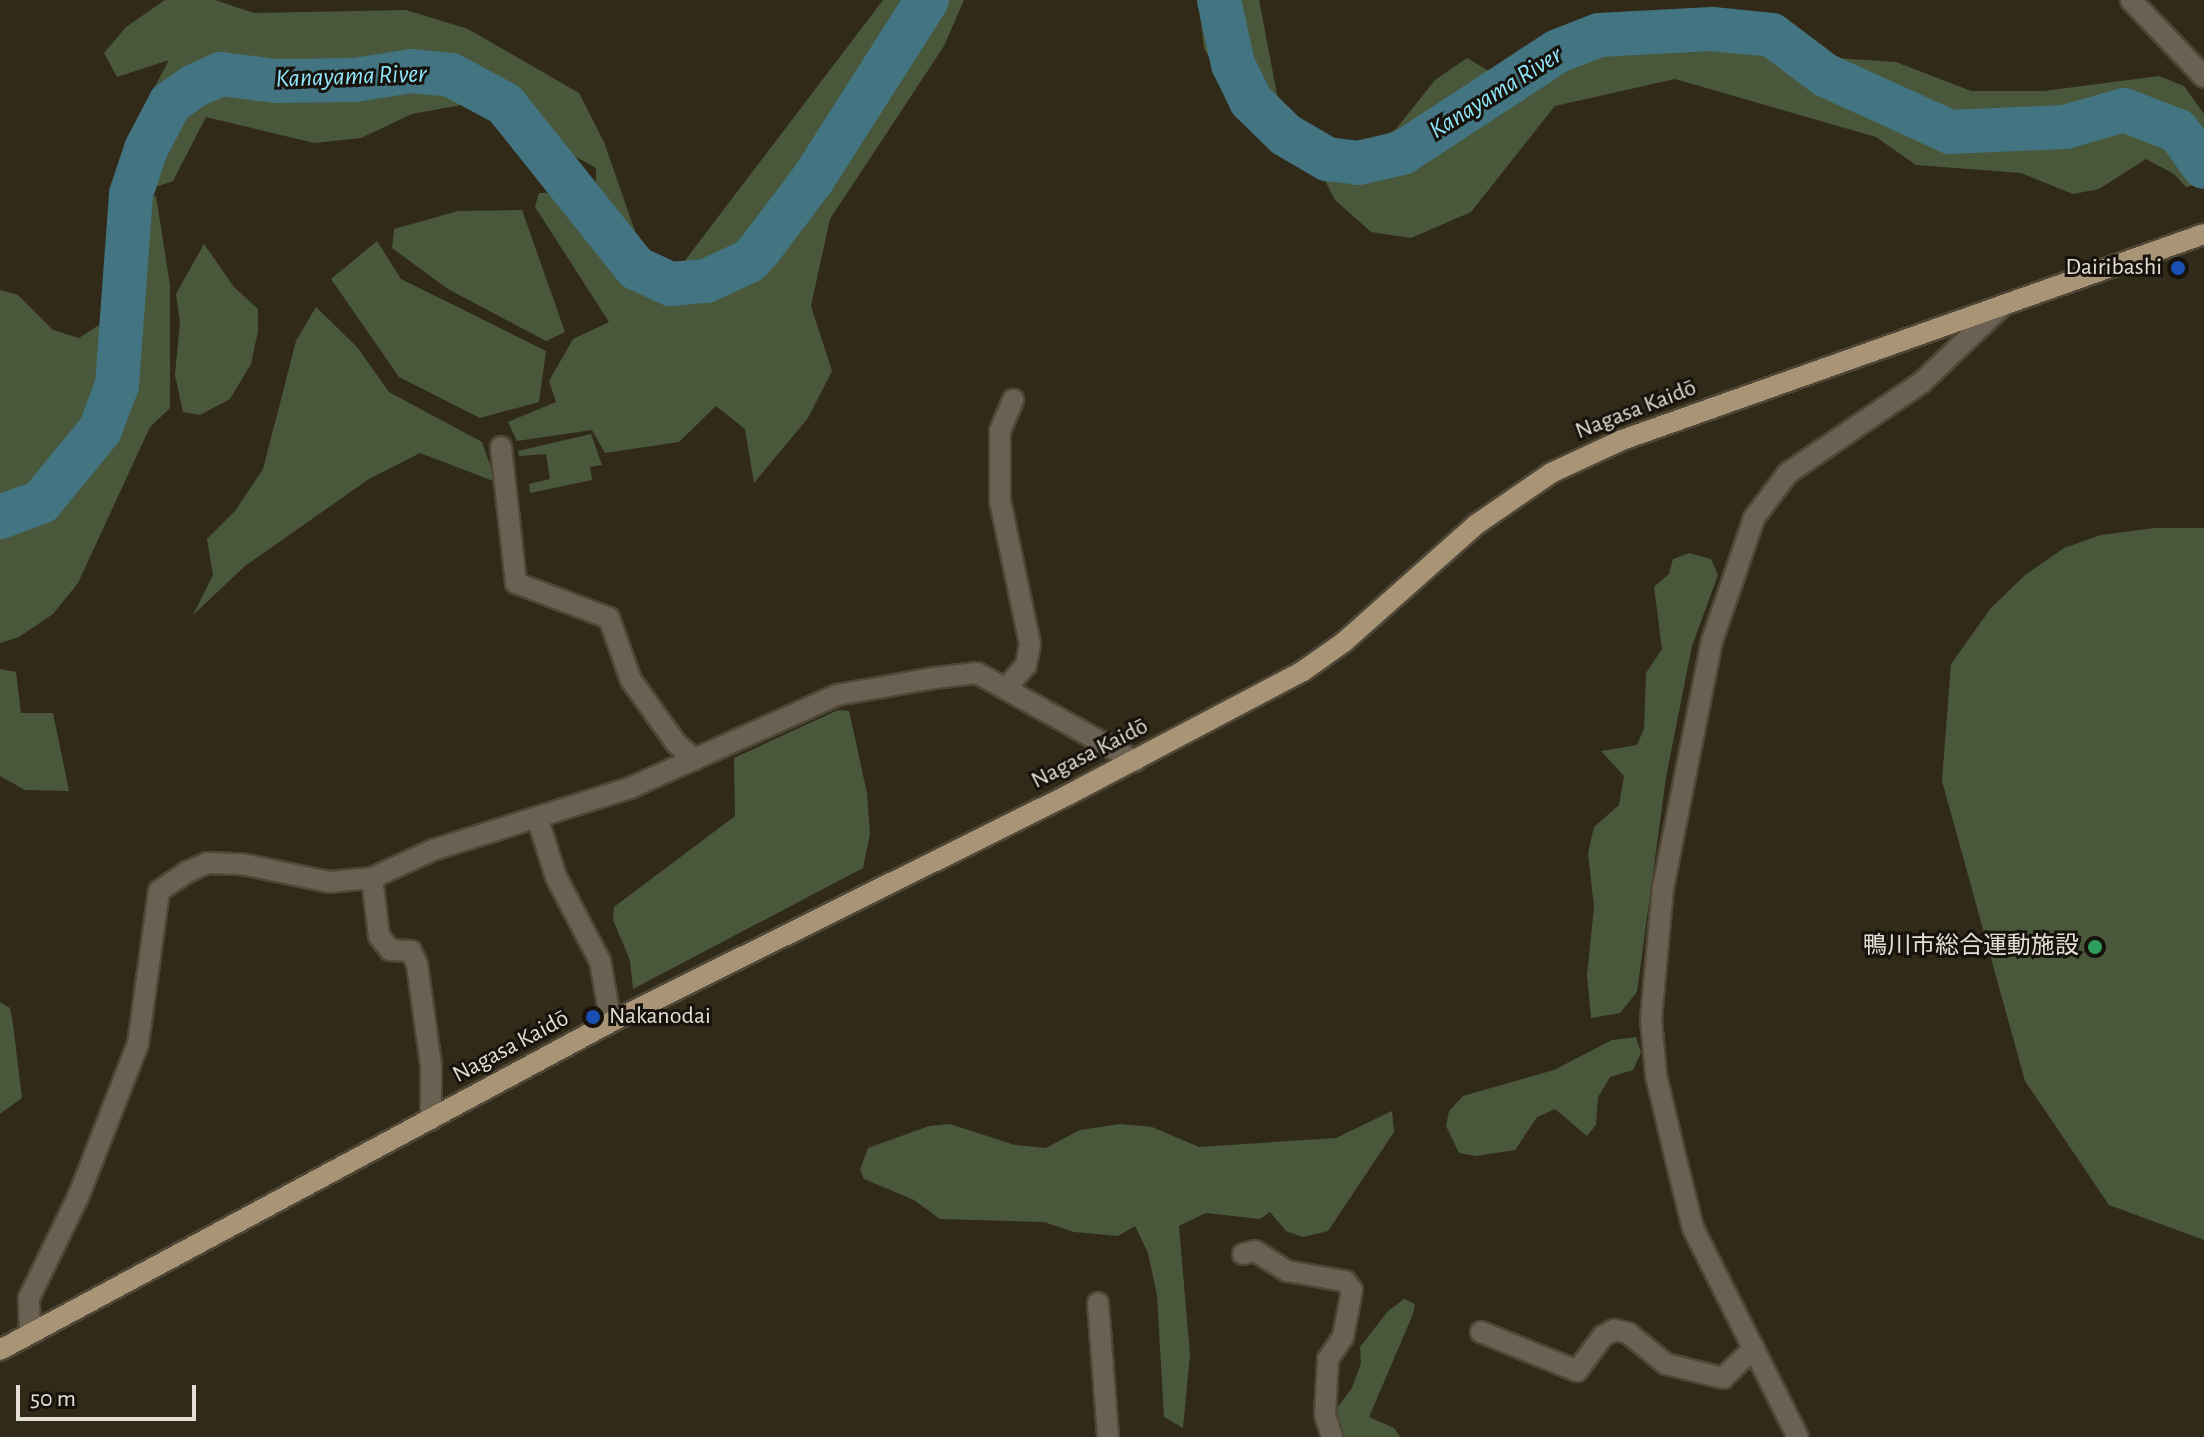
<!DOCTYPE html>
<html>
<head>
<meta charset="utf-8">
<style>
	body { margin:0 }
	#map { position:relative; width:2204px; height:1437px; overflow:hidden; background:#322a19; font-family:"Alegreya Sans","Noto Sans JP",sans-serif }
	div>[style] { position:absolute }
	.green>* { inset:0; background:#49583a }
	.river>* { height:44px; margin:-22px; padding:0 22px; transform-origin:22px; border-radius:22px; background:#427481 }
	.roads { filter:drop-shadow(2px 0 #4e4737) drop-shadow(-2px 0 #4e4737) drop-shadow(0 2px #4e4737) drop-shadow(0 -2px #4e4737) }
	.street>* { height:20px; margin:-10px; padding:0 10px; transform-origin:10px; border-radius:10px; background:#6a6152 }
	.primary>* { height:20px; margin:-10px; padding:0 10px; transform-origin:10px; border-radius:10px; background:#a99576 }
	.dots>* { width:22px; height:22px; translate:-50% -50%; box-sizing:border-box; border:4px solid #17130c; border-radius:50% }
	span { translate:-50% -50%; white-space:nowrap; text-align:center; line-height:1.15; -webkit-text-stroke:6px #17130c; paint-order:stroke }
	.poi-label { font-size:24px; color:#e4dfd4 }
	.right { translate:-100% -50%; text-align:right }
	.left { translate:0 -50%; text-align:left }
	.street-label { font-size:24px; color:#e4dfd4 }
	.water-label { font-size:26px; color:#8fe5fa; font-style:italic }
	.scale { position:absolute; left:16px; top:1385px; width:180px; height:36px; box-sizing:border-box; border:4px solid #e4dfd4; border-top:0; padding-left:10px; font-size:24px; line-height:28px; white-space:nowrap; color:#e4dfd4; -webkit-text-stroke:6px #17130c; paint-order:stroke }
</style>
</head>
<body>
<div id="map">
	<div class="green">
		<i style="clip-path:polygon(165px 0,215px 0,254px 13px,406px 10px,468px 29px,579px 93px,604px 142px,645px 260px,680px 267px,883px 0,964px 0,944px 46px,830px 219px,811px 306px,832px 371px,808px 418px,754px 483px,745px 429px,716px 406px,679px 442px,605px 453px,592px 430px,517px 441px,508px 422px,556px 402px,549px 381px,573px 339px,609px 322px,535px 207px,539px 193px,596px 191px,596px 168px,477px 102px,412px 114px,361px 138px,314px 143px,206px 117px,173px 181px,150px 189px,132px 166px,142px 111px,169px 60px,117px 77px,104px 53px,126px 27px)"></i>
		<i style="clip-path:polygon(1198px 0,1259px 0,1280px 110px,1231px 99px,1204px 48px)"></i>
		<i style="clip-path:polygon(1737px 10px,1793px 31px,1794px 65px,1804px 84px,1820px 57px,1896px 62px,1971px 91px,2044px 91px,2159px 76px,2184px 86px,2204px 114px,2204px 182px,2186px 187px,2174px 174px,2146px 159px,2099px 189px,2073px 194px,2021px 173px,1916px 165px,1876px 137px,1675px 79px,1555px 106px,1471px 212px,1411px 238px,1371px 232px,1335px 200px,1319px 169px,1343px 150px,1365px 146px,1396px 129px,1435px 80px,1467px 58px,1494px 74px,1600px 23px,1657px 11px)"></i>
		<i style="clip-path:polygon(156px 196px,170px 285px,170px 408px,150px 427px,78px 583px,53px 614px,19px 637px,0 643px,0 290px,18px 295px,53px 330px,79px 338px,102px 323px,114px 243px,145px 198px)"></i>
		<i style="clip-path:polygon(522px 210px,565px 332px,546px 341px,448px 289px,392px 248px,394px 229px,458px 211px)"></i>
		<i style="clip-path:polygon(377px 241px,401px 279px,546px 351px,539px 402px,480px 418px,399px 377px,331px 279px)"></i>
		<i style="clip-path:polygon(204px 244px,234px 287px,258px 309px,258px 331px,251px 364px,230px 399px,200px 415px,183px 412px,175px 375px,180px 322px,176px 294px)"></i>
		<i style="clip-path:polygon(316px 307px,357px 347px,389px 392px,482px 442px,496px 482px,420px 453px,369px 479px,245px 566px,193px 615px,213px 575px,207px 539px,235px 511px,263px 469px,296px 341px)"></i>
		<i style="clip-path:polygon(591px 434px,602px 465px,590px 467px,592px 480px,530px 493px,529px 484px,550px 479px,546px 454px,519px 456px,518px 451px)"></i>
		<i style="clip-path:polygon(2155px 528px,2204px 528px,2204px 1240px,2109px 1205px,2025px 1081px,1942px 781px,1951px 664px,1991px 608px,2025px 575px,2064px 548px,2101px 535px)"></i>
		<i style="clip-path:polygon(1689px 553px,1711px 559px,1718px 575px,1692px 646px,1666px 777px,1637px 992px,1620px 1013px,1591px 1018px,1587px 975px,1594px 907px,1588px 853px,1594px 827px,1619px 805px,1624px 776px,1601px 751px,1637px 745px,1644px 729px,1646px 673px,1662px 649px,1654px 587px,1669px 574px,1673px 559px)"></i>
		<i style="clip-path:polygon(0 669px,16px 672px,21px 713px,53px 713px,69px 791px,25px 790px,0 776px)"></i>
		<i style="clip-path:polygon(838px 710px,849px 711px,867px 793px,870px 834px,863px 868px,633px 989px,630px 960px,613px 920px,614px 907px,735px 816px,734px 758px)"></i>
		<i style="clip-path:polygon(0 1002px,10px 1008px,13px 1024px,22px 1098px,0 1114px)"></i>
		<i style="clip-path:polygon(1636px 1037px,1641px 1053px,1633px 1070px,1610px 1077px,1598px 1097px,1596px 1125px,1587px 1136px,1555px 1109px,1537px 1117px,1515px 1150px,1476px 1156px,1459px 1153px,1446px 1126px,1449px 1111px,1463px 1096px,1554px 1070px,1612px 1040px)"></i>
		<i style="clip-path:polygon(1392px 1111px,1394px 1132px,1328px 1231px,1303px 1237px,1286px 1231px,1270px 1212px,1260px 1219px,1206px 1213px,1179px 1226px,1190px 1355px,1183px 1428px,1164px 1417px,1157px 1295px,1148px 1253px,1135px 1226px,1118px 1236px,1074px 1232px,1044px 1222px,940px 1219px,914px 1200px,864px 1179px,860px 1170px,868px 1148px,929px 1126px,950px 1124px,1015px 1145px,1046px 1148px,1080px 1130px,1120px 1124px,1152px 1127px,1199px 1147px,1336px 1138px)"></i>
		<i style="clip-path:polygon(1404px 1299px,1415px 1304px,1413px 1314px,1369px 1417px,1394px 1428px,1400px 1437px,1337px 1437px,1335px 1411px,1352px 1388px,1361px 1363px,1360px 1347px,1388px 1311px)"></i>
	</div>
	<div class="river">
		<i style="left:1219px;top:0;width:66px;rotate:77.7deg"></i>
		<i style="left:1233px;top:64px;width:41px;rotate:64.1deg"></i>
		<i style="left:1251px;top:101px;width:49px;rotate:44.2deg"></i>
		<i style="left:1286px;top:135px;width:48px;rotate:30.3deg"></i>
		<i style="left:1327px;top:159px;width:31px;rotate:7deg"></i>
		<i style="left:1358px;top:163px;width:45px;rotate:-12.8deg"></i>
		<i style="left:1402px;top:153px;width:186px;rotate:-33.2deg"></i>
		<i style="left:1558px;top:51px;width:44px;rotate:-21.3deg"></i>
		<i style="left:1599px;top:35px;width:113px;rotate:-3deg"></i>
		<i style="left:1712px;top:29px;width:60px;rotate:5.7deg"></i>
		<i style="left:1772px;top:35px;width:66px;rotate:37deg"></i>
		<i style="left:1825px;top:75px;width:137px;rotate:24.5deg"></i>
		<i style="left:1950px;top:132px;width:115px;rotate:-2.5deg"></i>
		<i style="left:2065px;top:127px;width:61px;rotate:-16.1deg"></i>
		<i style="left:2124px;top:110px;width:58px;rotate:21.3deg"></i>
		<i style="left:2178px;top:131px;width:44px;rotate:54.2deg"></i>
		<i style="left:0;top:517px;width:44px;rotate:-20.1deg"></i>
		<i style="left:41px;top:502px;width:93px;rotate:-50.7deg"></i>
		<i style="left:100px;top:430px;width:48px;rotate:-69.3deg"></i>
		<i style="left:117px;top:385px;width:192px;rotate:-85.8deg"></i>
		<i style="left:131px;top:194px;width:47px;rotate:-71.6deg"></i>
		<i style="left:146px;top:149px;width:52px;rotate:-62.4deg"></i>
		<i style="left:170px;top:103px;width:29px;rotate:-35deg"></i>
		<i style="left:194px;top:86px;width:30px;rotate:-24deg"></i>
		<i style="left:221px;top:74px;width:55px;rotate:7.3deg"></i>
		<i style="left:276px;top:81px;width:79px;rotate:-0.7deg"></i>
		<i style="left:355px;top:80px;width:57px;rotate:-9.1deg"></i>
		<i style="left:411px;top:71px;width:40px;rotate:5.7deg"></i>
		<i style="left:451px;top:75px;width:61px;rotate:28.2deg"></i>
		<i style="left:505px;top:104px;width:210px;rotate:51.4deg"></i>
		<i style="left:636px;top:268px;width:38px;rotate:25deg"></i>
		<i style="left:671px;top:284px;width:35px;rotate:-5deg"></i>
		<i style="left:706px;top:281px;width:47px;rotate:-24.9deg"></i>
		<i style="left:749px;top:261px;width:16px;rotate:-47deg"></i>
		<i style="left:760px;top:249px;width:88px;rotate:-52.9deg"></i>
		<i style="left:813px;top:179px;width:212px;rotate:-57.5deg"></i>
	</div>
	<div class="roads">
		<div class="street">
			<i style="left:2131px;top:0;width:106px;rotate:46.5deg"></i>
			<i style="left:501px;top:447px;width:137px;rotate:83.7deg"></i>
			<i style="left:516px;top:583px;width:99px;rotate:20.6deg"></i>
			<i style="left:609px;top:618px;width:66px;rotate:70.5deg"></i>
			<i style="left:631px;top:680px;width:77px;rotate:54.5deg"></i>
			<i style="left:676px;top:743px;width:25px;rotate:42deg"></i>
			<i style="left:1007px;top:687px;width:29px;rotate:-49deg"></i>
			<i style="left:1026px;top:665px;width:21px;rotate:-79deg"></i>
			<i style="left:1030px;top:644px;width:146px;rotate:-101.8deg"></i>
			<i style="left:1000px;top:501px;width:70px;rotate:-90deg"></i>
			<i style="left:1000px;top:431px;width:34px;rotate:-67deg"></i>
			<i style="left:537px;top:817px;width:63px;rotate:72.4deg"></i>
			<i style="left:556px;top:877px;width:95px;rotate:62.4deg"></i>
			<i style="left:600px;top:961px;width:62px;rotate:79.8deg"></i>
			<i style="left:372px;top:878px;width:58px;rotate:83.1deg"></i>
			<i style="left:379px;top:936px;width:18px;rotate:52deg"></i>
			<i style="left:390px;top:950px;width:21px;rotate:3deg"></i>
			<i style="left:411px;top:951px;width:14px;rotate:65deg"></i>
			<i style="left:417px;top:964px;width:102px;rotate:82.1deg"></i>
			<i style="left:431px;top:1065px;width:55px;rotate:90deg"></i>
			<i style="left:1243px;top:1254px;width:12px;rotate:-14deg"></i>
			<i style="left:1255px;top:1251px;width:38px;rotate:32deg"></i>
			<i style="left:1287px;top:1271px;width:59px;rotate:9.8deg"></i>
			<i style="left:1345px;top:1281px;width:11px;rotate:52deg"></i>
			<i style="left:1352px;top:1290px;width:48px;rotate:100.8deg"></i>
			<i style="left:1343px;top:1337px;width:27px;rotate:124deg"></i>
			<i style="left:1328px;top:1359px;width:56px;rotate:93.1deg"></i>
			<i style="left:1325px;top:1415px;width:23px;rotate:72deg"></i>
			<i style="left:1098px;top:1303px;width:134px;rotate:85.7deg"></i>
			<i style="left:1481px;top:1332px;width:104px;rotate:22.1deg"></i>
			<i style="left:1577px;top:1371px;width:44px;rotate:-53.4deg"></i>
			<i style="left:1603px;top:1336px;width:13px;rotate:-29deg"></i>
			<i style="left:1614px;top:1330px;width:14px;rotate:12deg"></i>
			<i style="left:1628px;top:1333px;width:49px;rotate:39.2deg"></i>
			<i style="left:1666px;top:1364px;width:59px;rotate:13.8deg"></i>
			<i style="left:1723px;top:1378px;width:43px;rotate:-44.1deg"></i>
			<i style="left:30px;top:1333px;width:35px;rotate:-92deg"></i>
			<i style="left:29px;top:1298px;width:114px;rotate:-64.1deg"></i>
			<i style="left:79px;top:1195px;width:162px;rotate:-68.7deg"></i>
			<i style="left:138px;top:1044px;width:154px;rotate:-82.2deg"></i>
			<i style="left:159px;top:891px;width:34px;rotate:-34deg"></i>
			<i style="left:187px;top:872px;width:22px;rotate:-24deg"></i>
			<i style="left:207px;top:863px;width:35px;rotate:2deg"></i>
			<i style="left:242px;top:864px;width:89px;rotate:11.7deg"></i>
			<i style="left:329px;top:882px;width:43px;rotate:-5.3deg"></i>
			<i style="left:372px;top:878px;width:67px;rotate:-24.7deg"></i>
			<i style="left:433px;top:850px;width:207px;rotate:-17.5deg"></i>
			<i style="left:630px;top:788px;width:227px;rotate:-24.2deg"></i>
			<i style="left:837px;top:695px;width:98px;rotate:-9.9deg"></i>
			<i style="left:934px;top:678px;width:43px;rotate:-6.6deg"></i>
			<i style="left:977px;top:673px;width:181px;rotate:29.1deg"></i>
			<i style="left:1798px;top:1437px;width:234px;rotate:-116.7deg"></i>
			<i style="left:1693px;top:1228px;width:66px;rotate:-104deg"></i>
			<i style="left:1677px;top:1164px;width:91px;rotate:-103.3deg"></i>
			<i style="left:1656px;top:1075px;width:56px;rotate:-95.1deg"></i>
			<i style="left:1651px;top:1019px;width:132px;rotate:-84.8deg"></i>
			<i style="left:1663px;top:888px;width:252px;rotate:-78.8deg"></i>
			<i style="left:1712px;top:641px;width:130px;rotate:-71.1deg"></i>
			<i style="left:1754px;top:518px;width:56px;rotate:-52.9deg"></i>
			<i style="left:1788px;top:473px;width:161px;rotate:-34.1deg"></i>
			<i style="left:1921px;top:383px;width:110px;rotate:-43.5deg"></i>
		</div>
		<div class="primary">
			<i style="left:0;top:1350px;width:693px;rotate:-28.23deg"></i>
			<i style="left:611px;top:1022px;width:510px;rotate:-26.41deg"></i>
			<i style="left:1068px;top:795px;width:266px;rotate:-27.8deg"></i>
			<i style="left:1303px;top:671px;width:50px;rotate:-35.3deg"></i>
			<i style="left:1344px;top:642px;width:178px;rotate:-41.6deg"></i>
			<i style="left:1477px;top:524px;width:90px;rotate:-34.6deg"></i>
			<i style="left:1551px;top:473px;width:78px;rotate:-24.9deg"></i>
			<i style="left:1622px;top:440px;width:617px;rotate:-19.49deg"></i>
		</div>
	</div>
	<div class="dots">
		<i style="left:2178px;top:268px;background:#1a4fb4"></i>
		<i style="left:2095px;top:947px;background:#2e9e5b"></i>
		<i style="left:593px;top:1017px;background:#1a4fb4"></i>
	</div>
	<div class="poi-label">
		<span class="right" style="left:2162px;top:268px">Dairibashi</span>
		<span class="right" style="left:2079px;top:947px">鴨川市総合運動施設</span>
		<span class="left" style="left:609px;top:1017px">Nakanodai</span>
	</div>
	<div class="street-label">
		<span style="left:1636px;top:410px;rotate:-21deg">Nagasa Kaidō</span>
		<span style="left:1090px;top:754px;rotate:-27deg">Nagasa Kaidō</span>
		<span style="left:511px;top:1047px;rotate:-28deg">Nagasa Kaidō</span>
	</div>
	<div class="water-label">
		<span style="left:351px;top:77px;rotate:-2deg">Kanayama River</span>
		<span style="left:1496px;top:93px;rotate:-32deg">Kanayama River</span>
	</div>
	<div class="scale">50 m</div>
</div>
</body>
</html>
